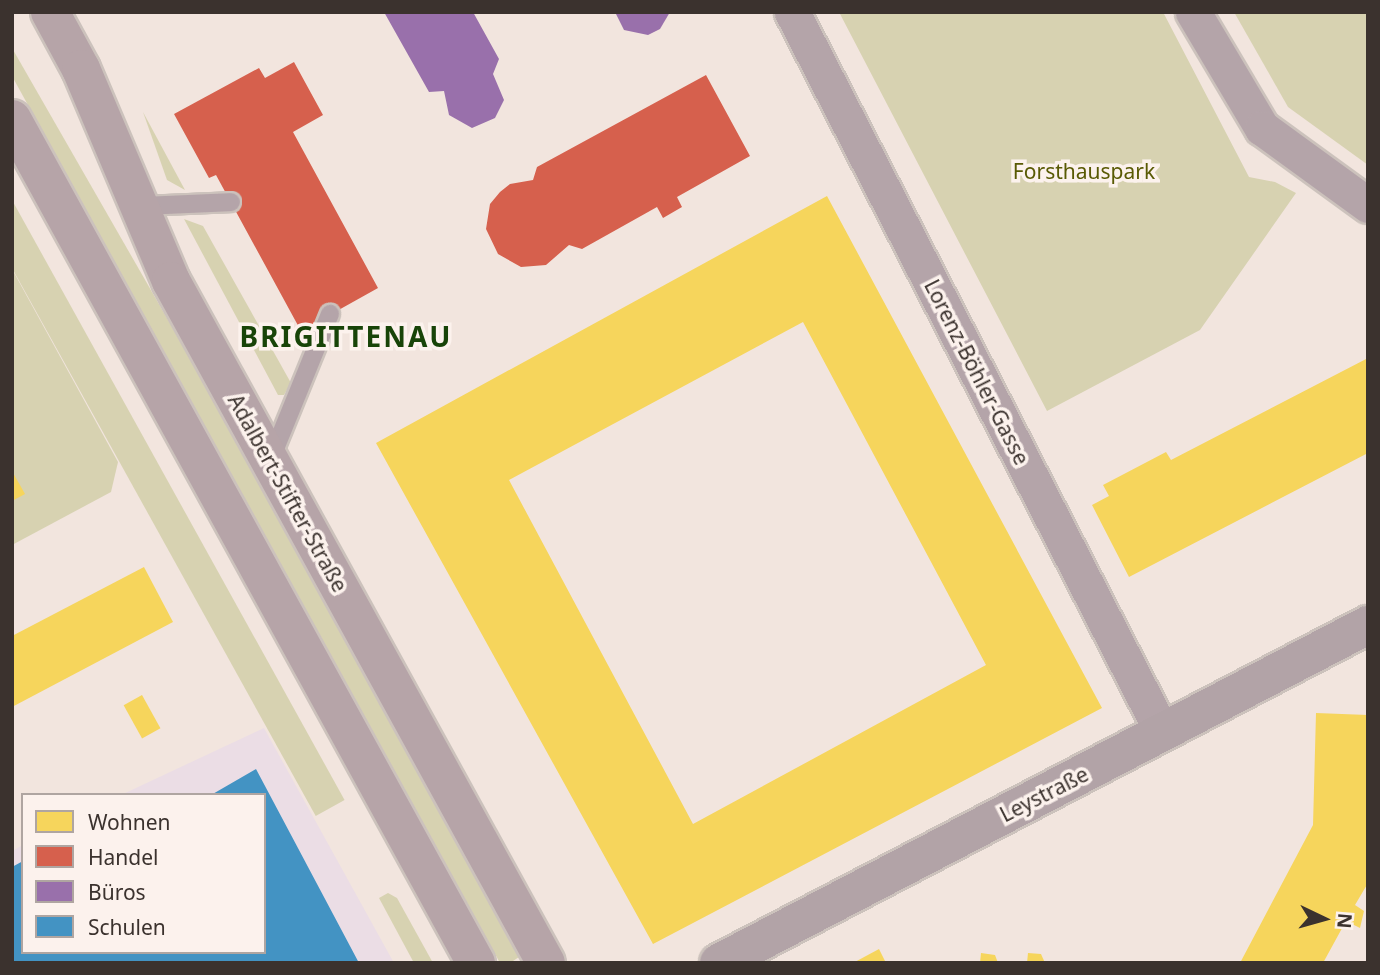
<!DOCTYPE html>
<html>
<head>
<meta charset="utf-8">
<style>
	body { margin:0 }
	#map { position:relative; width:1380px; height:975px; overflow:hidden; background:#f2e5de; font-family:"Noto Sans",sans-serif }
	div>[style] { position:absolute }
	.education>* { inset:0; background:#ebdde5 }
	.green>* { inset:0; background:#d7d2b1; transform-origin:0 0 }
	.homes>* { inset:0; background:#f6d55c; transform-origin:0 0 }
	.shops>* { inset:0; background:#d6604d }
	.offices>* { inset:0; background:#9970ab }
	.schools>* { inset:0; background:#4393c3 }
	.roads { filter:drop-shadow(2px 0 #ccc2bc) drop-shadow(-2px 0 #ccc2bc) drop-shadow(0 2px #ccc2bc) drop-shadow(0 -2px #ccc2bc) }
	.lane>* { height:18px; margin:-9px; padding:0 9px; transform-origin:9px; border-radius:9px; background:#b4a4a9 }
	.street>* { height:35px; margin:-17.5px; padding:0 17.5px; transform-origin:17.5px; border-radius:17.5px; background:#b4a4a9 }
	.secondary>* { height:38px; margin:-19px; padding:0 19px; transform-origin:19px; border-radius:19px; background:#b2a3a7 }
	.primary>* { height:38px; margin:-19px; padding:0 19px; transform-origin:19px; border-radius:19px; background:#b6a4a8 }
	span { translate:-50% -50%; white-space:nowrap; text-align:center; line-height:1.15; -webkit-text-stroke:7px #fcf2ed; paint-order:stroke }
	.park-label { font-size:21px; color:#595a04 }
	.street-label { font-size:21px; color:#3b322e }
	.district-label { font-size:28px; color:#184408; font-weight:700; letter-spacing:2px }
	.frame { position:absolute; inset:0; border:14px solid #3b322e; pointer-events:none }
	.legend { position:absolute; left:21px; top:793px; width:245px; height:161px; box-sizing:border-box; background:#fcf2ed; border:2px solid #afa5a1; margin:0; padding:9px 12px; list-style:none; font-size:21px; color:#3b322e }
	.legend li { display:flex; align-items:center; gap:14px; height:35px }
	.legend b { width:35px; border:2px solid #afa5a1 }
	.north { position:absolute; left:1289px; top:884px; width:70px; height:70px; -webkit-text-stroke:5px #fcf2ed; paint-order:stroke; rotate:95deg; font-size:19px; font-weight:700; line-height:28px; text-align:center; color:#3b322e }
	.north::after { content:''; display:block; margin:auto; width:24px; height:32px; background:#3b322e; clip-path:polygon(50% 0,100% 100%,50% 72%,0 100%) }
</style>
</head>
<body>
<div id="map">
	<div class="education">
		<i style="clip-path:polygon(264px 728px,394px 963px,12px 963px,12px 851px,23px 845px,23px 952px,264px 952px,264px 795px,121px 795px)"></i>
	</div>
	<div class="green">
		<i style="clip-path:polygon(839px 12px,1163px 12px,1249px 177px,1275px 182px,1296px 193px,1200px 330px,1047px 411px)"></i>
		<i style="clip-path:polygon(1234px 12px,1368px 12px,1368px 165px,1288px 107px)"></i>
		<i style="clip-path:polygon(12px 48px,210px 393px,519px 957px,510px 963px,500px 963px,12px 76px)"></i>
		<i style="clip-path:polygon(143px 112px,185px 190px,167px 180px)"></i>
		<i style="left:12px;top:200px;width:686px;height:33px;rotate:61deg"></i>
		<i style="clip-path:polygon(184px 219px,203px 226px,291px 383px,284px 395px,278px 395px)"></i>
		<i style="clip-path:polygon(12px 269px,118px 462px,111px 492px,12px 545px)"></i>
		<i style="clip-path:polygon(388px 893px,397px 898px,433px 963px,414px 963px,379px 898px)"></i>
	</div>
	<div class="homes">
		<i style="clip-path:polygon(evenodd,827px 196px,1102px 708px,653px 944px,376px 443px,827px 196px,803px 322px,986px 665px,693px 824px,509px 480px,803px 322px)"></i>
		<i style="clip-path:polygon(1368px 358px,1368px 453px,1129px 577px,1092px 505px,1109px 496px,1103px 485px,1166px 452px,1171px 460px)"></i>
		<i style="clip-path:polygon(12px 471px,25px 494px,12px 501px)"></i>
		<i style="clip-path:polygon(144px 567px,173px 622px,12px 707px,12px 636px)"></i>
		<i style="left:142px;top:695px;width:38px;height:21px;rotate:61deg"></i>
		<i style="clip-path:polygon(1316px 713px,1368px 715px,1368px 883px,1355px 905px,1364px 911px,1360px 928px,1346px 921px,1323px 963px,1240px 963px,1313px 825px)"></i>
		<i style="clip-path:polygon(879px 949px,886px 963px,853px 963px)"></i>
		<i style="clip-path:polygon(981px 953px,995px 955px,998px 963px,980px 963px)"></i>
		<i style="clip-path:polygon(1028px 953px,1041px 954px,1045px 963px,1027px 963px)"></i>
	</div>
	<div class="shops">
		<i style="clip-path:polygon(294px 62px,323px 115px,293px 132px,378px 288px,301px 331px,216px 175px,209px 178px,174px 114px,259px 68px,265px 78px)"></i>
		<i style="clip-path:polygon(706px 75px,750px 156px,677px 197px,682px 207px,663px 218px,657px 207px,582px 249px,569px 245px,546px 265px,521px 267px,498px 254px,486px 229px,490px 204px,500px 192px,510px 184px,533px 180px,537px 167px)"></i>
	</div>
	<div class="offices">
		<i style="clip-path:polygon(384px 12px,473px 12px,499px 59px,493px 74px,504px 100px,495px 118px,472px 128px,449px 115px,444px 91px,429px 92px)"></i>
		<i style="clip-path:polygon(615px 12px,670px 12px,660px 29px,648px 35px,624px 30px)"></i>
	</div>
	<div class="schools">
		<i style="clip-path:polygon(256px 769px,359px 963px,12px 963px,12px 867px,23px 861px,23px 952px,264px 952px,264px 795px,211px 795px)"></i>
	</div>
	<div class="roads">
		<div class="lane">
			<i style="left:140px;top:206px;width:91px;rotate:-2.5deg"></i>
			<i style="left:270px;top:461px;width:159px;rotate:-67.8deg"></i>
		</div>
		<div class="street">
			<i style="left:792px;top:12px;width:810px;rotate:62.8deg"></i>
			<i style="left:1193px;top:12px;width:135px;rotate:59.3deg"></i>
			<i style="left:1262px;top:128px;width:131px;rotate:36deg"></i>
		</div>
		<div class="secondary">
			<i style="left:719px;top:963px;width:732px;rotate:-27.51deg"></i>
		</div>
		<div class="primary">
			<i style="left:50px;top:12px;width:65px;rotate:61.5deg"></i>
			<i style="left:81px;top:69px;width:230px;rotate:67deg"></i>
			<i style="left:171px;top:281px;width:778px;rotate:61.2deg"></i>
			<i style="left:12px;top:119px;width:963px;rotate:61.2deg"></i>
		</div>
	</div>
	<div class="park-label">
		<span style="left:1084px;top:171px">Forsthauspark</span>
	</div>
	<div class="street-label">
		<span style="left:977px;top:372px;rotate:63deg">Lorenz-Böhler-Gasse</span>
		<span style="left:288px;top:493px;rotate:61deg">Adalbert-Stifter-Straße</span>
		<span style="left:1044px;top:794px;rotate:-27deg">Leystraße</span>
	</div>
	<div class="district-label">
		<span style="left:346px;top:336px">BRIGITTENAU</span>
	</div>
	<div class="frame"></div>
	<ul class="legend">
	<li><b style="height:19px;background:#f6d55c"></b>Wohnen</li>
	<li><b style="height:19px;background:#d6604d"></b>Handel</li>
	<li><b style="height:19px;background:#9970ab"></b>Büros</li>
	<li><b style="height:19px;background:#4393c3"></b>Schulen</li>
	</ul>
	<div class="north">N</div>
</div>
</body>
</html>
